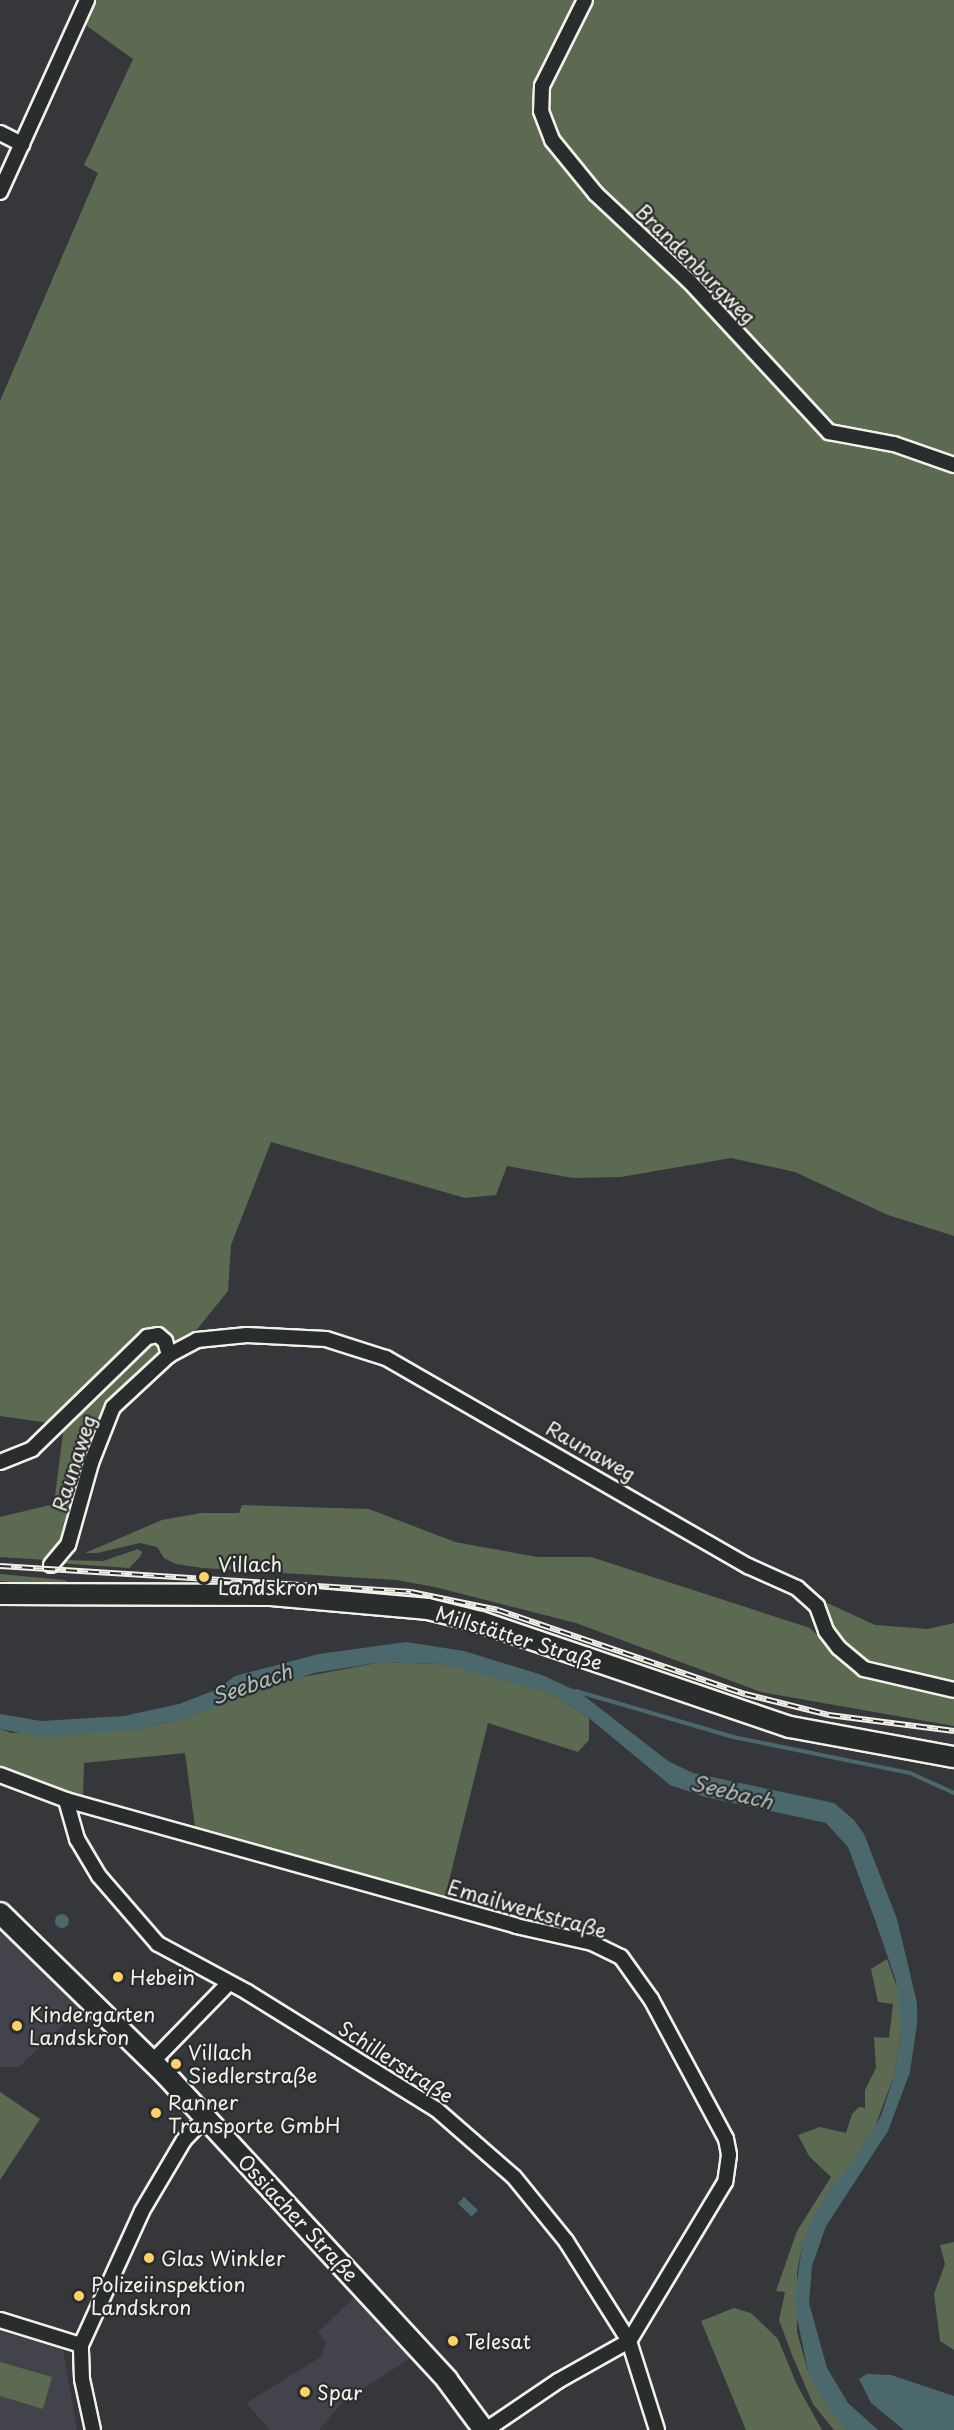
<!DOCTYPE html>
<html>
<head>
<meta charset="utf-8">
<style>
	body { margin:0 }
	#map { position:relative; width:954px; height:2430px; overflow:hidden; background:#35373b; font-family:"Playpen Sans",sans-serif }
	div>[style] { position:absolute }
	.built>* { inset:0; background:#42434b }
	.green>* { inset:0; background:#5c6a52 }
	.water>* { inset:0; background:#4b696c; transform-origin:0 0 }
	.round { border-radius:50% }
	.stream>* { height:4px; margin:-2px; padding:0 2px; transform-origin:2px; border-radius:2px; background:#4b696c }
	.roads { filter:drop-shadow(2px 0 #f4f1e8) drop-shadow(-2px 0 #f4f1e8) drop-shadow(0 2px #f4f1e8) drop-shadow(0 -2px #f4f1e8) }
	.street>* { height:14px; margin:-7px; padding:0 7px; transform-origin:7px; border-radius:7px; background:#2a2d2e }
	.secondary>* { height:20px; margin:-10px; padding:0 10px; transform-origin:10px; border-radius:10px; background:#2a2d2e }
	.rail>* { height:6px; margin-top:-3px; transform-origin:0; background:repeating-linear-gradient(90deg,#2a2d2e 0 11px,#f4f1e8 0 22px); box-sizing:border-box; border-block:2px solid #f4f1e8 }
	.dots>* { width:16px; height:16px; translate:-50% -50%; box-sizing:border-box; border:3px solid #2a2d2e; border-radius:50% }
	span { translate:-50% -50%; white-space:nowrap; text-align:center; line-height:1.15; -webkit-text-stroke:4.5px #2a2d2e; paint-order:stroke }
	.street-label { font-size:20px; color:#f4f1e8 }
	.poi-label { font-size:20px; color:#f4f1e8 }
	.left { translate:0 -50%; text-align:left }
	.water-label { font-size:21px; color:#b0bbb6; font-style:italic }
</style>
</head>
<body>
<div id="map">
	<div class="built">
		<i style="clip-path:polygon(0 1933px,26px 1950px,84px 2005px,19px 2067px,0 2067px)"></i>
		<i style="clip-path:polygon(357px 2295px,412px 2357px,343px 2402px,319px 2430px,270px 2430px,246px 2403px,321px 2357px,326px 2342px,318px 2332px)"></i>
		<i style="clip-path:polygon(0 2331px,63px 2349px,77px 2430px,0 2430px)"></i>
	</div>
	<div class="green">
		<i style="clip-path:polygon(95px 0,954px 0,954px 1236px,888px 1215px,795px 1172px,731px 1158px,621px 1177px,573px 1178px,507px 1166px,496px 1195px,465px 1198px,271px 1142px,231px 1245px,228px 1291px,190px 1338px,143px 1366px,107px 1408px,57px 1548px,47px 1560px,0 1557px,0 1517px,54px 1504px,64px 1425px,0 1416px,0 401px,98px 173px,84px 165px,133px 59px,87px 26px,84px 19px)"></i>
		<i style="clip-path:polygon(242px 1505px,369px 1509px,455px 1542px,537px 1557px,591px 1557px,810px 1628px,836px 1653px,954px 1694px,954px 1726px,761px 1692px,576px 1623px,435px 1587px,396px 1580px,203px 1568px,176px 1564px,164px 1558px,157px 1547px,140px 1543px,97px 1553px,85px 1553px,162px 1520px,201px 1513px,239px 1513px)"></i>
		<i style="clip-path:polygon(138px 1549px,142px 1552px,140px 1557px,129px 1568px,57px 1563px,59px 1560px,103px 1561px)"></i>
		<i style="clip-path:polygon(0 1574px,64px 1580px,68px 1582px,46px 1585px,0 1581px)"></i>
		<i style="clip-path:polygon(823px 1601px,875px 1625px,928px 1629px,954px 1623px,954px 1683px,871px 1663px,837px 1635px)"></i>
		<i style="clip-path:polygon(382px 1662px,441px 1664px,500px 1677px,549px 1693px,589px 1718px,589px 1740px,578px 1752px,488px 1723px,445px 1897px,195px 1827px,185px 1753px,84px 1763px,83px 1799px,0 1766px,0 1729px,11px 1733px,128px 1731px,179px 1720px,292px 1679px)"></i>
		<i style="clip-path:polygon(887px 1959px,899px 1993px,901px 2033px,894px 2076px,871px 2137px,802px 2246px,797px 2273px,797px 2332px,808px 2371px,846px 2430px,834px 2430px,813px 2404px,792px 2355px,779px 2320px,785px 2292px,776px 2291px,797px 2231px,831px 2177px,809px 2156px,798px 2135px,820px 2127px,846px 2133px,852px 2114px,859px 2107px,865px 2108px,865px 2090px,876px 2068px,874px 2037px,889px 2038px,893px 2004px,878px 2002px,871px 1969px)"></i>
		<i style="clip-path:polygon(0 2092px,40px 2119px,0 2180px)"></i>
		<i style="clip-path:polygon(954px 2242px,954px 2350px,940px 2341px,934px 2294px,945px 2264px,940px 2245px)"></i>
		<i style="clip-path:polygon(734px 2308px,751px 2313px,778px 2339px,797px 2385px,822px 2430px,746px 2430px,701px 2321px)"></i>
		<i style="clip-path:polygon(0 2362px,52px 2377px,43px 2409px,0 2396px)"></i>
	</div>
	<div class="water">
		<i style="clip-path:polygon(406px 1642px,464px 1651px,542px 1675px,579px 1692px,668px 1761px,693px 1773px,834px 1803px,854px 1820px,864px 1834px,897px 1919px,917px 2003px,917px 2024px,910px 2072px,888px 2131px,826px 2226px,812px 2266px,809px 2303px,827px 2368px,848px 2403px,878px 2430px,846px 2430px,827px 2406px,808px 2371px,794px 2303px,802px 2246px,811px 2222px,829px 2189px,852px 2163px,881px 2116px,894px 2076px,901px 2033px,896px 1981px,875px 1920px,848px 1847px,826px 1823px,705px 1797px,670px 1785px,589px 1718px,549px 1693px,441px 1664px,382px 1662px,314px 1673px,179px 1720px,128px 1731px,41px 1737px,0 1729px,0 1714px,41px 1721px,124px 1716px,179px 1704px,218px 1689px,235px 1676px,319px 1654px)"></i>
		<i class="round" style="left:55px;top:1914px;width:14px;height:14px"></i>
		<i style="left:464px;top:2197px;width:19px;height:9px;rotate:43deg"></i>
		<i style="clip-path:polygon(867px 2374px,891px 2375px,954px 2396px,954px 2430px,904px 2430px,871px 2403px,859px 2379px)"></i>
	</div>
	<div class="stream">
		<i style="left:576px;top:1691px;width:164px;rotate:16.3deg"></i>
		<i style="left:733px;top:1737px;width:181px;rotate:11.5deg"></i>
		<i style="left:910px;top:1773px;width:48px;rotate:24.4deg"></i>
	</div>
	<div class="roads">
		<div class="street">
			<i style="left:585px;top:0;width:96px;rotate:116.6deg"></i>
			<i style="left:542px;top:86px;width:25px;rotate:92deg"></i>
			<i style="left:541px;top:111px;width:31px;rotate:69deg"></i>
			<i style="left:552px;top:140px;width:70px;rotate:50.8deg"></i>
			<i style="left:596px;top:194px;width:127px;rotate:43.1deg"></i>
			<i style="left:689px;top:281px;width:206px;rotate:47.2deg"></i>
			<i style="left:829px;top:432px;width:66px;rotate:10.5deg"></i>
			<i style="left:894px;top:444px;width:64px;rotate:19.3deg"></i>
			<i style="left:0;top:133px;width:25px;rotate:27deg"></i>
			<i style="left:0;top:192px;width:211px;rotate:-65.6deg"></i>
			<i style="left:0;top:1462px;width:35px;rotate:-22deg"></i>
			<i style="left:32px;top:1449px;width:161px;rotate:-44.2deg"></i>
			<i style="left:147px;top:1337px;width:11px;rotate:-10deg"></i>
			<i style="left:158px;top:1335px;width:9px;rotate:41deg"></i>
			<i style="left:165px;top:1341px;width:15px;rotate:74deg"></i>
			<i style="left:51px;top:1565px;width:26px;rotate:-50deg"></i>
			<i style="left:68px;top:1545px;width:85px;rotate:-74.3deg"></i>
			<i style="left:91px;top:1463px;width:60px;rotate:-68.6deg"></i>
			<i style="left:113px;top:1407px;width:76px;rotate:-42.9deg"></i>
			<i style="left:169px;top:1355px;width:32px;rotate:-28deg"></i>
			<i style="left:197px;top:1340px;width:50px;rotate:-5.7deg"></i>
			<i style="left:247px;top:1335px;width:79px;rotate:2.9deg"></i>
			<i style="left:326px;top:1339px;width:63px;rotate:17.6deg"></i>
			<i style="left:386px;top:1358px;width:418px;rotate:29.9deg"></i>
			<i style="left:748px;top:1566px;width:54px;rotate:24.2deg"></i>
			<i style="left:797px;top:1588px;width:27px;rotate:42deg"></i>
			<i style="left:817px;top:1606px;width:27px;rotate:70deg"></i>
			<i style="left:826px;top:1631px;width:21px;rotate:53deg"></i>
			<i style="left:839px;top:1648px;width:33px;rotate:40deg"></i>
			<i style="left:864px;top:1669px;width:92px;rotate:13.1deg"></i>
			<i style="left:0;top:1775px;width:71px;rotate:20.7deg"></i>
			<i style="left:66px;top:1800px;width:467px;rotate:15.6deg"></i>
			<i style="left:516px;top:1926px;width:78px;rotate:12.6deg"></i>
			<i style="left:592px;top:1943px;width:32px;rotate:26deg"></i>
			<i style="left:621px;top:1957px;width:52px;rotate:54.5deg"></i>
			<i style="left:651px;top:1999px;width:159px;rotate:61.8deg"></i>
			<i style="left:726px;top:2139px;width:16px;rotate:79deg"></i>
			<i style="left:729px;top:2155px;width:27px;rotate:98deg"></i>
			<i style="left:725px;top:2182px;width:186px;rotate:121.1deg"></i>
			<i style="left:629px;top:2341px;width:81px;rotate:150.6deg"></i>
			<i style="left:558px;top:2381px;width:87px;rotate:145.8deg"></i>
			<i style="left:66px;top:1800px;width:41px;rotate:74.2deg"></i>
			<i style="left:77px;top:1839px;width:43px;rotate:59.3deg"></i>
			<i style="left:99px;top:1876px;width:90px;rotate:49.1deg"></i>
			<i style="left:158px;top:1944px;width:101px;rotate:28.3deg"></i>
			<i style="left:247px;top:1992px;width:222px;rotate:31.8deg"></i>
			<i style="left:436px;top:2109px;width:103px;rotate:41.1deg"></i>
			<i style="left:514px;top:2177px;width:82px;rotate:50.9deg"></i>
			<i style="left:566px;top:2241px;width:118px;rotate:57.8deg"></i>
			<i style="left:629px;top:2341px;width:93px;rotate:72.5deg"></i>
			<i style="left:153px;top:2061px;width:107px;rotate:-45.8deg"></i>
			<i style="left:0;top:2320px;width:85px;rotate:17.2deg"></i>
			<i style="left:93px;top:2430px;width:52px;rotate:-102.2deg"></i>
			<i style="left:82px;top:2379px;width:34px;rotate:-92deg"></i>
			<i style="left:81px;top:2345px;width:147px;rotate:-65.5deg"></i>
			<i style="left:142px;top:2211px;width:82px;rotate:-59.4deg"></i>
			<i style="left:184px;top:2140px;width:30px;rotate:-46deg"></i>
		</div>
		<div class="secondary">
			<i style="left:0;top:1594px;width:271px;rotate:0.2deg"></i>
			<i style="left:271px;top:1595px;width:158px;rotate:5.1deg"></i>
			<i style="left:428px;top:1609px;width:55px;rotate:13.8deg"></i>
			<i style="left:481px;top:1622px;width:326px;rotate:18.8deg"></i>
			<i style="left:790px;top:1727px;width:167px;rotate:10.4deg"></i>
			<i style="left:0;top:1913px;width:231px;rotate:44.3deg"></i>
			<i style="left:165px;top:2074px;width:416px;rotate:47.3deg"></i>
			<i style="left:447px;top:2380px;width:62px;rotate:53.5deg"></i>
		</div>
	</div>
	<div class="rail">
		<i style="left:0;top:1566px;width:412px;rotate:3.6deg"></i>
		<i style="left:411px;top:1592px;width:89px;rotate:11.7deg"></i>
		<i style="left:498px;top:1610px;width:261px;rotate:18.8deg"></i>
		<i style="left:745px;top:1694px;width:87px;rotate:14deg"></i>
		<i style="left:829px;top:1715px;width:126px;rotate:7.3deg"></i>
	</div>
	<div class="dots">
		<i style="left:204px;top:1577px;background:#ffd166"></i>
		<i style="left:118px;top:1977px;background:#ffd166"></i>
		<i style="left:17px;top:2026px;background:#ffd166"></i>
		<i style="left:176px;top:2064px;background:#ffd166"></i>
		<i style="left:156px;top:2113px;background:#ffd166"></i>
		<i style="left:149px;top:2258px;background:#ffd166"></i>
		<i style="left:79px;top:2296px;background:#ffd166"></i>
		<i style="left:453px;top:2341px;background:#ffd166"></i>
		<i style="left:305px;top:2392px;background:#ffd166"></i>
	</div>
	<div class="street-label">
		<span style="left:696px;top:264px;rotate:45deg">Brandenburgweg</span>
		<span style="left:591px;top:1451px;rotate:30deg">Raunaweg</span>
		<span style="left:74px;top:1463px;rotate:-72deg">Raunaweg</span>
		<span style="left:519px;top:1638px;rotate:17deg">Millstätter Straße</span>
		<span style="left:527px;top:1909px;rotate:16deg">Emailwerkstraße</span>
		<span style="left:396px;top:2062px;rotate:33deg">Schillerstraße</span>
		<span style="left:298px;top:2218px;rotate:47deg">Ossiacher Straße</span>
	</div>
	<div class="poi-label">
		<span class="left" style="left:218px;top:1576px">Villach<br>Landskron</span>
		<span class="left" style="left:130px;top:1977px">Hebein</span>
		<span class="left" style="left:29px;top:2026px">Kindergarten<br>Landskron</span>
		<span class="left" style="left:188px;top:2064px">Villach<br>Siedlerstraße</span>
		<span class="left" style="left:168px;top:2114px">Ranner<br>Transporte GmbH</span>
		<span class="left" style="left:161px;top:2258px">Glas Winkler</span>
		<span class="left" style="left:91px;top:2296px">Polizeiinspektion<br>Landskron</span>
		<span class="left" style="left:465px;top:2341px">Telesat</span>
		<span class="left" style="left:317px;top:2392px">Spar</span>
	</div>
	<div class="water-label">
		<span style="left:251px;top:1683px;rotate:-19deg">Seebach</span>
		<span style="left:732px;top:1791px;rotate:14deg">Seebach</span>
	</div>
</div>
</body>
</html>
